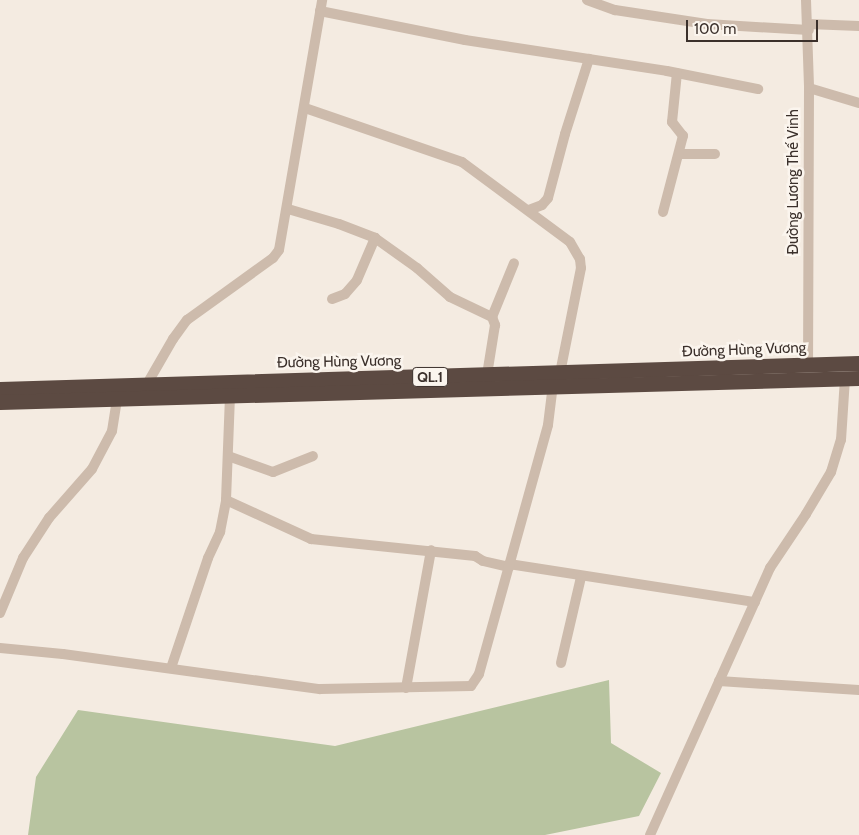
<!DOCTYPE html>
<html>
<head>
<meta charset="utf-8">
<style>
	body { margin:0 }
	#map { position:relative; width:859px; height:835px; overflow:hidden; background:#f4ebe1; font-family:Cabin,sans-serif }
	div>[style] { position:absolute }
	.green>* { inset:0; background:#b8c4a0 }
	.minor>* { height:10px; margin:-5px; padding:0 5px; transform-origin:5px; border-radius:5px; background:#cdbbac }
	.highway>* { height:15px; margin:-7.5px; padding:0 7.5px; transform-origin:7.5px; border-radius:7.5px; background:#5c4a42 }
	span { translate:-50% -50%; white-space:nowrap; text-align:center; line-height:1.15; -webkit-text-stroke:5px #fbf5ee; paint-order:stroke }
	.shield-label span { padding:1px 4px; background:#fbf5ee; border:1px solid; border-radius:4px; -webkit-text-stroke-width:0 }
	.shield-label { font-size:14px; color:#3b302b; font-weight:700 }
	.street-label { font-size:15px; color:#3b302b }
	.scale { position:absolute; left:686px; top:20px; width:132px; height:22px; box-sizing:border-box; border:2px solid #3b302b; border-top:0; padding-left:6px; font-size:15px; line-height:18px; white-space:nowrap; color:#3b302b; -webkit-text-stroke:4px #fbf5ee; paint-order:stroke }
</style>
</head>
<body>
<div id="map">
	<div class="green">
		<i style="clip-path:polygon(609px 680px,611px 743px,661px 773px,639px 816px,545px 835px,28px 835px,36px 777px,78px 710px,335px 746px)"></i>
	</div>
	<div class="minor">
		<i style="left:587px;top:0;width:30px;rotate:20deg"></i>
		<i style="left:615px;top:10px;width:93px;rotate:8.7deg"></i>
		<i style="left:707px;top:24px;width:102px;rotate:3.4deg"></i>
		<i style="left:806px;top:0;width:88px;rotate:88deg"></i>
		<i style="left:809px;top:88px;width:277px;rotate:90.2deg"></i>
		<i style="left:320px;top:11px;width:148px;rotate:11.3deg"></i>
		<i style="left:465px;top:40px;width:204px;rotate:8.7deg"></i>
		<i style="left:667px;top:71px;width:93px;rotate:11.2deg"></i>
		<i style="left:808px;top:24px;width:51px;rotate:2.2deg"></i>
		<i style="left:809px;top:88px;width:52px;rotate:16.7deg"></i>
		<i style="left:305px;top:108px;width:166px;rotate:19deg"></i>
		<i style="left:462px;top:162px;width:134px;rotate:36.5deg"></i>
		<i style="left:570px;top:242px;width:20px;rotate:60deg"></i>
		<i style="left:580px;top:259px;width:9px;rotate:84deg"></i>
		<i style="left:581px;top:268px;width:107px;rotate:101.3deg"></i>
		<i style="left:679px;top:154px;width:36px"></i>
		<i style="left:288px;top:209px;width:53px;rotate:16.4deg"></i>
		<i style="left:339px;top:224px;width:39px;rotate:21deg"></i>
		<i style="left:375px;top:238px;width:52px;rotate:35.5deg"></i>
		<i style="left:417px;top:268px;width:44px;rotate:41.3deg"></i>
		<i style="left:450px;top:297px;width:47px;rotate:25.5deg"></i>
		<i style="left:492px;top:317px;width:9px;rotate:69deg"></i>
		<i style="left:495px;top:325px;width:51px;rotate:99.1deg"></i>
		<i style="left:529px;top:210px;width:14px;rotate:-21deg"></i>
		<i style="left:542px;top:205px;width:9px;rotate:-49deg"></i>
		<i style="left:548px;top:198px;width:66px;rotate:-75.1deg"></i>
		<i style="left:565px;top:134px;width:79px;rotate:-72.3deg"></i>
		<i style="left:663px;top:212px;width:79px;rotate:-75.3deg"></i>
		<i style="left:683px;top:136px;width:18px;rotate:-128deg"></i>
		<i style="left:672px;top:122px;width:49px;rotate:-84.2deg"></i>
		<i style="left:332px;top:299px;width:14px;rotate:-21deg"></i>
		<i style="left:345px;top:294px;width:18px;rotate:-49deg"></i>
		<i style="left:357px;top:280px;width:46px;rotate:-66.8deg"></i>
		<i style="left:492px;top:317px;width:58px;rotate:-67.8deg"></i>
		<i style="left:147px;top:384px;width:52px;rotate:-60deg"></i>
		<i style="left:173px;top:339px;width:24px;rotate:-54deg"></i>
		<i style="left:187px;top:320px;width:106px;rotate:-35.8deg"></i>
		<i style="left:273px;top:258px;width:10px;rotate:-53deg"></i>
		<i style="left:279px;top:250px;width:254px;rotate:-80.2deg"></i>
		<i style="left:228px;top:456px;width:48px;rotate:19.6deg"></i>
		<i style="left:273px;top:472px;width:43px;rotate:-21.8deg"></i>
		<i style="left:226px;top:500px;width:94px;rotate:24.6deg"></i>
		<i style="left:311px;top:539px;width:165px;rotate:5.9deg"></i>
		<i style="left:475px;top:556px;width:9px;rotate:32deg"></i>
		<i style="left:483px;top:561px;width:27px;rotate:13deg"></i>
		<i style="left:509px;top:564px;width:249px;rotate:8.8deg"></i>
		<i style="left:0;top:613px;width:60px;rotate:-67.3deg"></i>
		<i style="left:23px;top:558px;width:48px;rotate:-57deg"></i>
		<i style="left:49px;top:518px;width:65px;rotate:-48.7deg"></i>
		<i style="left:92px;top:469px;width:43px;rotate:-62.2deg"></i>
		<i style="left:112px;top:431px;width:33px;rotate:-81deg"></i>
		<i style="left:0;top:648px;width:63px;rotate:5.4deg"></i>
		<i style="left:63px;top:654px;width:259px;rotate:7.8deg"></i>
		<i style="left:320px;top:689px;width:151px;rotate:-1.1deg"></i>
		<i style="left:471px;top:686px;width:14px;rotate:-56deg"></i>
		<i style="left:479px;top:674px;width:258px;rotate:-74.5deg"></i>
		<i style="left:548px;top:425px;width:39px;rotate:-83deg"></i>
		<i style="left:561px;top:663px;width:88px;rotate:-76.9deg"></i>
		<i style="left:171px;top:668px;width:116px;rotate:-71.4deg"></i>
		<i style="left:208px;top:558px;width:29px;rotate:-65deg"></i>
		<i style="left:220px;top:532px;width:33px;rotate:-79deg"></i>
		<i style="left:226px;top:500px;width:105px;rotate:-87.8deg"></i>
		<i style="left:719px;top:681px;width:140px;rotate:3.7deg"></i>
		<i style="left:406px;top:688px;width:140px;rotate:-79.7deg"></i>
		<i style="left:650px;top:835px;width:293px;rotate:-65.8deg"></i>
		<i style="left:770px;top:568px;width:65px;rotate:-56.3deg"></i>
		<i style="left:806px;top:514px;width:49px;rotate:-59.2deg"></i>
		<i style="left:831px;top:472px;width:34px;rotate:-73deg"></i>
		<i style="left:841px;top:440px;width:62px;rotate:-86.3deg"></i>
	</div>
	<div class="highway">
		<i style="left:0;top:389px;width:859px;rotate:-1.73deg"></i>
		<i style="left:0;top:402px;width:859px;rotate:-1.6deg"></i>
	</div>
	<div class="shield-label">
		<span style="left:430px;top:377px">QL.1</span>
	</div>
	<div class="street-label">
		<span style="left:794px;top:182px;rotate:-90deg">Đường Lương Thế Vinh</span>
		<span style="left:744px;top:350px;rotate:-2deg">Đường Hùng Vương</span>
		<span style="left:339px;top:362px;rotate:-1deg">Đường Hùng Vương</span>
	</div>
	<div class="scale">100 m</div>
</div>
</body>
</html>
